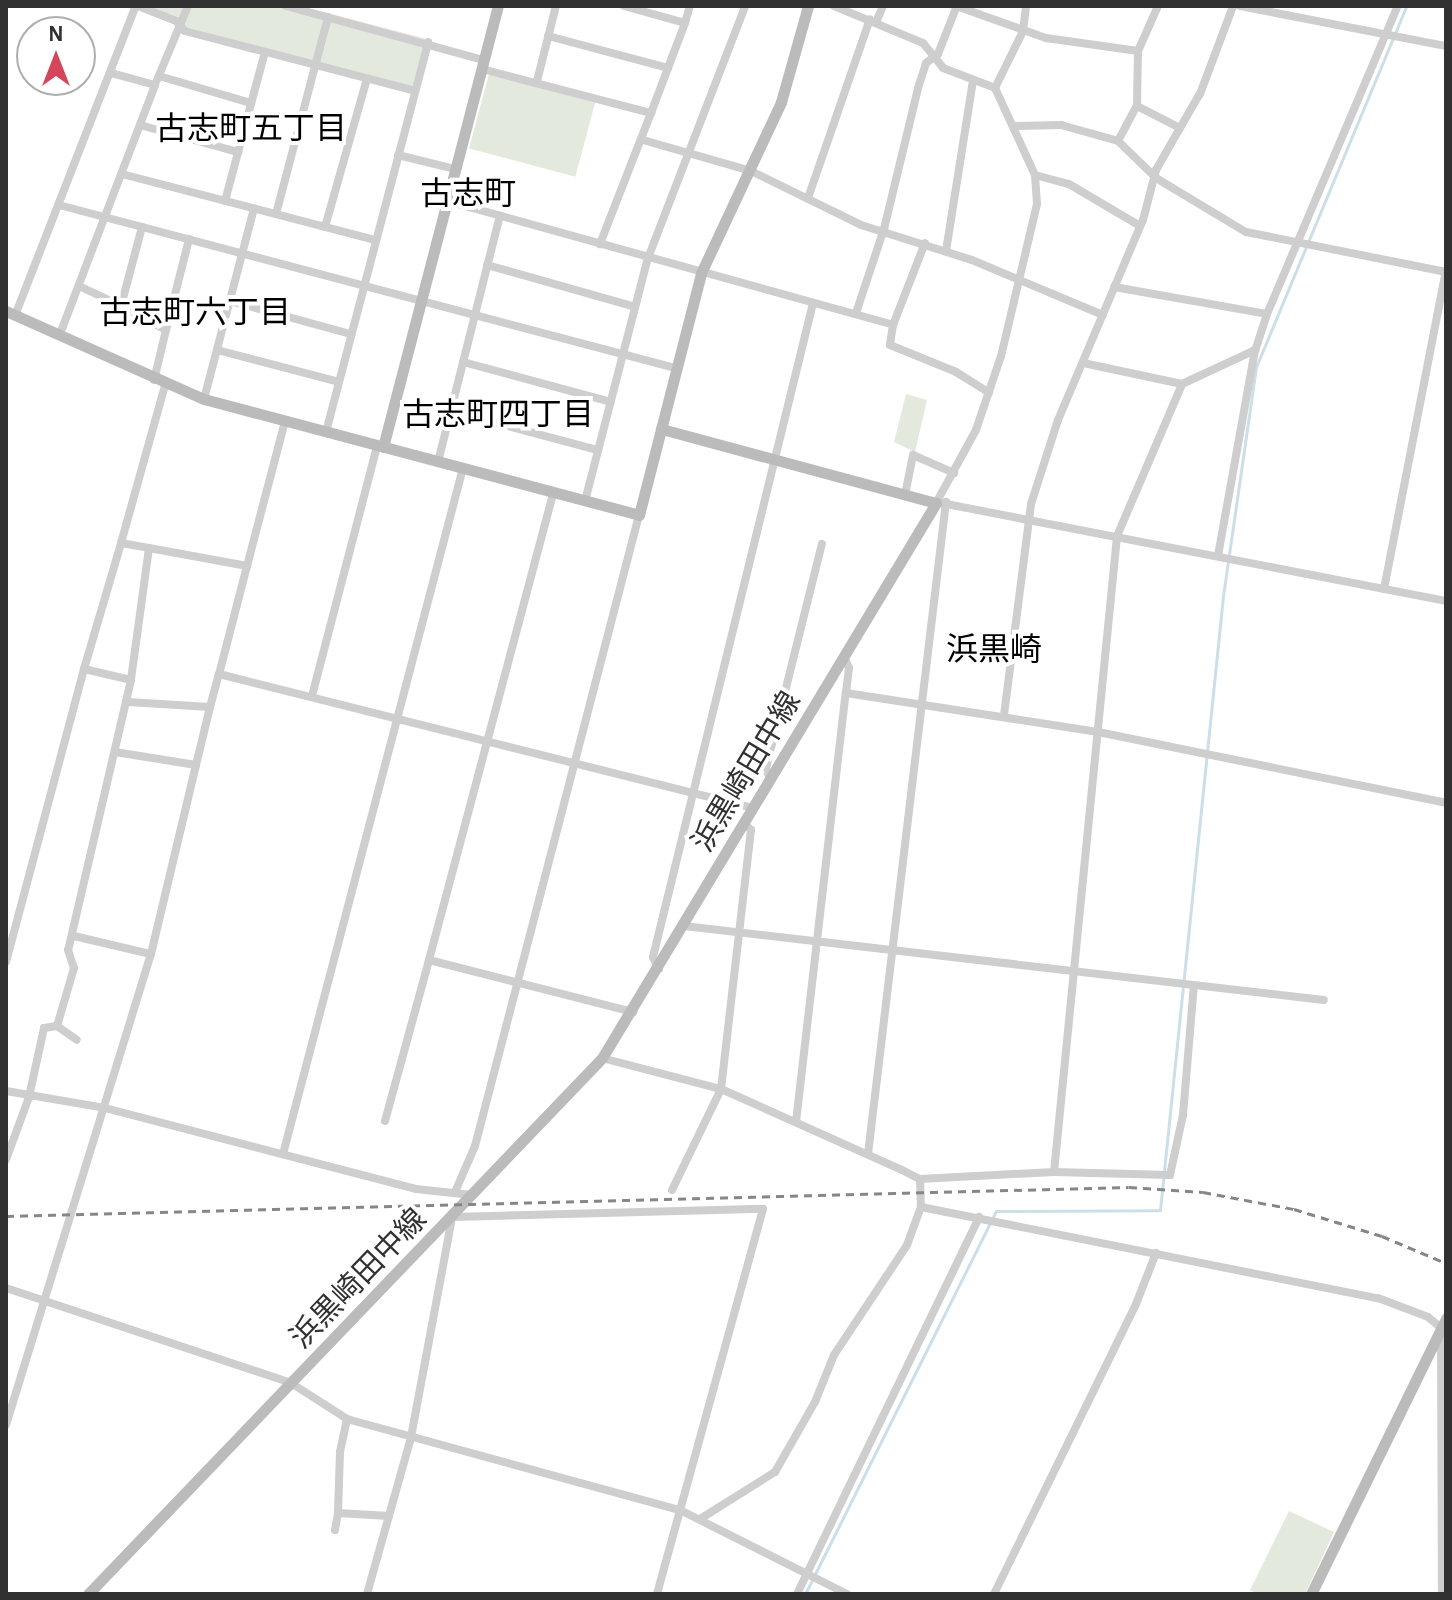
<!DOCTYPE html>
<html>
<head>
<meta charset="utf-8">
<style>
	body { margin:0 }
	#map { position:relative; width:1452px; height:1600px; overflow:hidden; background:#fff; font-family:"Alegreya Sans","Noto Sans JP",sans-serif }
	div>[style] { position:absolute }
	.green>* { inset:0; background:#e4e9dd; transform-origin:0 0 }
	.stream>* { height:3px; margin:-1.5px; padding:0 1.5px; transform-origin:1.5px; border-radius:1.5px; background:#ccdfe8 }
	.street>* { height:8px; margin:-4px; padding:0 4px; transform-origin:4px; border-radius:4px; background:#cecece }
	.secondary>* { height:11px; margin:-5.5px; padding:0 5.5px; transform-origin:5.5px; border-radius:5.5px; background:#bbb }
	.rail>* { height:3px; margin-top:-1.5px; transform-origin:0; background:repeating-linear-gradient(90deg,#868686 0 8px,transparent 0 14px) }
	span { translate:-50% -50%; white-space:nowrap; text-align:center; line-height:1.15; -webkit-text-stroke:8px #fff; paint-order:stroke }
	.street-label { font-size:30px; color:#313131 }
	.neighbourhood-label { font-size:32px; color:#000 }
	.frame { position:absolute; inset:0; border:8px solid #313131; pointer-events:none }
	.north { position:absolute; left:16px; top:16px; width:80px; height:80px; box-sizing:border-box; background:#fff; border:2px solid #adadad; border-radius:50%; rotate:0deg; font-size:22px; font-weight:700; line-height:32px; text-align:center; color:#313131 }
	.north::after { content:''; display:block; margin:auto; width:28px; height:36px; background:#d5465b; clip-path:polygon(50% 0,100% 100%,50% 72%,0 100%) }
</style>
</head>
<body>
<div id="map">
	<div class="green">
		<i style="clip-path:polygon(144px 6px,301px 6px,427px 39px,414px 89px,186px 27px)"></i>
		<i style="left:489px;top:74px;width:110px;height:77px;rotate:15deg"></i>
		<i style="clip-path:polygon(906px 394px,927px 400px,915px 452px,894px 442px)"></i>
		<i style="clip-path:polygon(1289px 1511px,1334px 1532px,1305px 1594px,1258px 1594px,1250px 1590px)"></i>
	</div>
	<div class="stream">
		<i style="left:805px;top:1594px;width:428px;rotate:-63.5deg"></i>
		<i style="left:996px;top:1211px;width:164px;rotate:-0.3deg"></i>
		<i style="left:1160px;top:1210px;width:617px;rotate:-84.14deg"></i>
		<i style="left:1223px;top:596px;width:231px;rotate:-81.8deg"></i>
		<i style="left:1256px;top:367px;width:391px;rotate:-67.4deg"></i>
	</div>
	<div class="street">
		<i style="left:138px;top:6px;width:41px;rotate:21.5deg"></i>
		<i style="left:176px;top:21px;width:13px;rotate:48deg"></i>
		<i style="left:185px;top:31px;width:238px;rotate:14.6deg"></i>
		<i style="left:286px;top:6px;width:205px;rotate:15.3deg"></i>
		<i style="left:624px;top:6px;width:63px;rotate:15.6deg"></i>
		<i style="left:685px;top:23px;width:18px;rotate:-74deg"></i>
		<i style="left:834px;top:6px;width:96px;rotate:22.6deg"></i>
		<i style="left:923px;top:43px;width:32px;rotate:51deg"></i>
		<i style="left:943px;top:68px;width:56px;rotate:21deg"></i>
		<i style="left:995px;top:88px;width:96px;rotate:65.3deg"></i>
		<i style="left:1035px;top:175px;width:29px;rotate:86deg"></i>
		<i style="left:1037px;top:204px;width:156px;rotate:103.3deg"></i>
		<i style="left:1001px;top:356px;width:78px;rotate:108.7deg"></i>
		<i style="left:976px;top:430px;width:83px;rotate:118.7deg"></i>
		<i style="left:956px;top:6px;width:96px;rotate:19.6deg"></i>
		<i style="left:1046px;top:38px;width:93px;rotate:8deg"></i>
		<i style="left:1240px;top:6px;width:210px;rotate:11deg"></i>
		<i style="left:876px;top:22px;width:17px;rotate:-66deg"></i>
		<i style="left:548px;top:36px;width:124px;rotate:14.9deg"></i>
		<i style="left:668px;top:68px;width:48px;rotate:-69.3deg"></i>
		<i style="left:482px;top:69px;width:175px;rotate:14.6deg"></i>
		<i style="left:651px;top:113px;width:141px;rotate:111.3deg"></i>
		<i style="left:159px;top:76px;width:96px;rotate:16.4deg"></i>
		<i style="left:157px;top:80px;width:80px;rotate:-67.3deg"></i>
		<i style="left:537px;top:81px;width:77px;rotate:-75.8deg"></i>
		<i style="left:995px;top:88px;width:64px;rotate:-63.8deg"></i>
		<i style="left:1023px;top:31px;width:25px;rotate:-83deg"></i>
		<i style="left:651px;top:113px;width:48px;rotate:-69.3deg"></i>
		<i style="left:140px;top:125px;width:102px;rotate:15.4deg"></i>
		<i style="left:1014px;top:126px;width:47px;rotate:-1.2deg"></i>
		<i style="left:1061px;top:125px;width:59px;rotate:15.7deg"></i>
		<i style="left:1118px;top:141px;width:53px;rotate:44.2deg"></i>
		<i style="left:1156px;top:178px;width:105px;rotate:31deg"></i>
		<i style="left:1246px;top:232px;width:204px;rotate:11.3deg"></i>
		<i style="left:1180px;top:128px;width:39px;rotate:-60deg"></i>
		<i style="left:1200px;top:94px;width:94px;rotate:-69.4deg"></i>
		<i style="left:643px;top:140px;width:112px;rotate:16deg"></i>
		<i style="left:751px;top:171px;width:123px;rotate:26.1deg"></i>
		<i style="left:861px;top:225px;width:116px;rotate:17.5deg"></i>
		<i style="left:972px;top:260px;width:142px;rotate:22.8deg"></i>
		<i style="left:1118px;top:141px;width:40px;rotate:-62deg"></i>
		<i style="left:1137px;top:106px;width:55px;rotate:-89deg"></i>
		<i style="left:1138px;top:51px;width:49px;rotate:-66deg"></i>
		<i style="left:398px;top:155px;width:59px;rotate:13.8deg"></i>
		<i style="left:122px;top:174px;width:262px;rotate:14.6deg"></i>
		<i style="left:1035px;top:175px;width:35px;rotate:15deg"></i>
		<i style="left:1069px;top:184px;width:82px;rotate:30.6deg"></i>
		<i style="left:808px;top:198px;width:189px;rotate:-70.9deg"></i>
		<i style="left:225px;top:201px;width:154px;rotate:-75deg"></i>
		<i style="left:447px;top:201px;width:463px;rotate:15.5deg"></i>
		<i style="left:893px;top:325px;width:88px;rotate:-68.7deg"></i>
		<i style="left:59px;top:205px;width:637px;rotate:14.82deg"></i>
		<i style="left:276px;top:214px;width:204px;rotate:-75.2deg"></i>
		<i style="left:325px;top:227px;width:154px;rotate:-74.2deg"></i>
		<i style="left:946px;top:251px;width:172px;rotate:-81deg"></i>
		<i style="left:487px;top:265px;width:154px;rotate:15.8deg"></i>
		<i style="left:79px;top:286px;width:47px;rotate:25.5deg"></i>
		<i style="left:121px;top:306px;width:82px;rotate:-75.1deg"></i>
		<i style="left:1114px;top:287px;width:155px;rotate:10deg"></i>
		<i style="left:1267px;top:314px;width:38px;rotate:108deg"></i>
		<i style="left:230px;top:301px;width:125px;rotate:15.3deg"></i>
		<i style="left:121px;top:306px;width:51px;rotate:28.1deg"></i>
		<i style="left:166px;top:330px;width:94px;rotate:-75.8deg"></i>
		<i style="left:16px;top:313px;width:330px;rotate:-68.7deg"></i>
		<i style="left:856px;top:313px;width:89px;rotate:-71.6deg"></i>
		<i style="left:884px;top:229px;width:145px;rotate:-76.4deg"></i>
		<i style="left:918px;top:88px;width:26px;rotate:-72deg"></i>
		<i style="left:926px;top:63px;width:15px;rotate:-37deg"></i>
		<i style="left:938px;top:54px;width:49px;rotate:-68.6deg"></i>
		<i style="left:1267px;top:314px;width:335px;rotate:-67deg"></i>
		<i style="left:893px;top:325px;width:20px;rotate:99deg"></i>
		<i style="left:890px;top:345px;width:71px;rotate:22.2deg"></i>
		<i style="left:956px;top:372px;width:39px;rotate:32deg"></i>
		<i style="left:60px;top:334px;width:267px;rotate:-69.1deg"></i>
		<i style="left:155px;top:85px;width:46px;rotate:-164.7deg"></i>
		<i style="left:217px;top:350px;width:126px;rotate:14.7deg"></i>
		<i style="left:463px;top:362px;width:153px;rotate:15.1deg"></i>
		<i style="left:154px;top:380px;width:51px;rotate:-76.5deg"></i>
		<i style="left:1182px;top:384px;width:81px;rotate:-25deg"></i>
		<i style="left:1255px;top:350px;width:208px;rotate:100.2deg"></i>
		<i style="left:204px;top:399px;width:197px;rotate:-75.3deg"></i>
		<i style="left:451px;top:411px;width:152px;rotate:14.9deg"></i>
		<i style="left:326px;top:432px;width:403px;rotate:-75.3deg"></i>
		<i style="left:438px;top:462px;width:254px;rotate:-75.9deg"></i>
		<i style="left:905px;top:495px;width:41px;rotate:-78.7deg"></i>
		<i style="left:913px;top:455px;width:45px;rotate:23.7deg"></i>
		<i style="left:585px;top:501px;width:251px;rotate:-75.5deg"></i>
		<i style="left:648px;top:258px;width:270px;rotate:-68.9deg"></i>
		<i style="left:941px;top:503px;width:514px;rotate:10.98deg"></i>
		<i style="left:121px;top:543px;width:164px;rotate:-74.4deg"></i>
		<i style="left:149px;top:548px;width:100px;rotate:10.4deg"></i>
		<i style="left:247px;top:566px;width:112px;rotate:104.5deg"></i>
		<i style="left:247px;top:566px;width:150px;rotate:-75.3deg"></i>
		<i style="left:1384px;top:589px;width:324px;rotate:-79deg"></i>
		<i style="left:844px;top:657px;width:12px;rotate:66deg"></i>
		<i style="left:849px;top:668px;width:25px;rotate:97deg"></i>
		<i style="left:846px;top:693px;width:255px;rotate:8.8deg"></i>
		<i style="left:1098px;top:732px;width:355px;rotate:11.5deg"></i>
		<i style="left:84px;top:669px;width:131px;rotate:-73.6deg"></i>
		<i style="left:121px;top:543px;width:28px;rotate:10deg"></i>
		<i style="left:149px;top:548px;width:133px;rotate:97.8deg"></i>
		<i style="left:312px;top:696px;width:258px;rotate:-75.4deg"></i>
		<i style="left:128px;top:702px;width:82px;rotate:3.5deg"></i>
		<i style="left:210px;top:707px;width:34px;rotate:-75deg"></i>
		<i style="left:219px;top:674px;width:551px;rotate:14.09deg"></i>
		<i style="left:1004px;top:715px;width:213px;rotate:-82.7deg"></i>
		<i style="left:1031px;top:504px;width:88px;rotate:-72.2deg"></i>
		<i style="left:1058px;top:420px;width:217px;rotate:-67deg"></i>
		<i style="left:1143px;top:220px;width:52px;rotate:-75.4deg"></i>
		<i style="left:1156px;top:170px;width:48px;rotate:-60.3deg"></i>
		<i style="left:1180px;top:128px;width:48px;rotate:-152.9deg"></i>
		<i style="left:115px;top:752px;width:82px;rotate:9.1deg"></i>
		<i style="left:196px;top:765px;width:60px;rotate:-76.4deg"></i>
		<i style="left:770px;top:780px;width:13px;rotate:-108deg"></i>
		<i style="left:766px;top:768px;width:231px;rotate:-76deg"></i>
		<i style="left:684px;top:926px;width:644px;rotate:6.6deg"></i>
		<i style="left:74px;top:936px;width:79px;rotate:13.2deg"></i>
		<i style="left:151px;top:954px;width:194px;rotate:-76.6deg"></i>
		<i style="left:429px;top:960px;width:483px;rotate:-75.1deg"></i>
		<i style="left:6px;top:962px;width:303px;rotate:-75.1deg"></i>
		<i style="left:84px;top:669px;width:48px;rotate:13.2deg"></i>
		<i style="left:131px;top:680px;width:277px;rotate:103.1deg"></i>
		<i style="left:68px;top:950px;width:19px;rotate:72deg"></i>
		<i style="left:74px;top:968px;width:60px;rotate:106.3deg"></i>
		<i style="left:57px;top:1026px;width:13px;rotate:171deg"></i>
		<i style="left:44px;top:1028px;width:71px;rotate:102.3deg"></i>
		<i style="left:29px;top:1097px;width:67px;rotate:110.1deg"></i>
		<i style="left:659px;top:969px;width:13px;rotate:-117deg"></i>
		<i style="left:653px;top:957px;width:673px;rotate:-76.25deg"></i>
		<i style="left:57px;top:1026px;width:24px;rotate:35deg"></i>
		<i style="left:602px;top:1058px;width:123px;rotate:14.6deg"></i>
		<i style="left:721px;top:1089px;width:198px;rotate:24.1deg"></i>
		<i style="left:902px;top:1170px;width:20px;rotate:27deg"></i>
		<i style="left:920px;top:1179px;width:28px;rotate:88deg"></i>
		<i style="left:6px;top:1091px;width:100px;rotate:9.7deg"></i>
		<i style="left:105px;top:1108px;width:321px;rotate:14.6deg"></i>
		<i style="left:416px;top:1189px;width:56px;rotate:6.1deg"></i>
		<i style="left:385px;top:1121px;width:167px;rotate:-74.7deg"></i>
		<i style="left:429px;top:960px;width:211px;rotate:14.3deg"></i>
		<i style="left:796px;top:1122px;width:432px;rotate:-83.4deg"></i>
		<i style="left:283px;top:1154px;width:709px;rotate:-75.3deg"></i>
		<i style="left:868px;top:1154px;width:657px;rotate:-83.18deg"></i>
		<i style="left:1054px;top:1172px;width:639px;rotate:-84.34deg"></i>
		<i style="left:1117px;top:536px;width:165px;rotate:-66.8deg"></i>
		<i style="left:1182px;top:384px;width:101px;rotate:-168deg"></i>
		<i style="left:920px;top:1179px;width:134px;rotate:-3deg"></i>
		<i style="left:1054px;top:1172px;width:116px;rotate:1.5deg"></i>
		<i style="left:1170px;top:1175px;width:61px;rotate:-77.8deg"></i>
		<i style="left:1183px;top:1115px;width:130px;rotate:-85.2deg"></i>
		<i style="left:672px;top:1190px;width:112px;rotate:-64.1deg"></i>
		<i style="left:721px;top:1089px;width:261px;rotate:-83.4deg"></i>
		<i style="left:751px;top:830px;width:10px;rotate:-135deg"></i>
		<i style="left:455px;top:1192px;width:50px;rotate:-66.5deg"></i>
		<i style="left:475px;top:1146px;width:652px;rotate:-75.43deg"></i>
		<i style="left:6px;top:1288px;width:300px;rotate:18.4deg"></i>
		<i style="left:291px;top:1383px;width:67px;rotate:32.7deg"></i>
		<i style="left:347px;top:1419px;width:345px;rotate:15.3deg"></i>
		<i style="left:680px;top:1510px;width:187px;rotate:26.7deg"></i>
		<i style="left:347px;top:1419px;width:34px;rotate:102deg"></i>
		<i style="left:340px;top:1452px;width:61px;rotate:91.9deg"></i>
		<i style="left:338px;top:1513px;width:51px;rotate:3.4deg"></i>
		<i style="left:6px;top:1425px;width:493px;rotate:-72.9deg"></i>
		<i style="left:700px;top:1519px;width:89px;rotate:-32.1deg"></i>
		<i style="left:775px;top:1472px;width:81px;rotate:-60.3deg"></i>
		<i style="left:815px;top:1402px;width:51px;rotate:-68deg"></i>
		<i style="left:834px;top:1355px;width:132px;rotate:-56.4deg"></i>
		<i style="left:907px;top:1245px;width:40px;rotate:-69.8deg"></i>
		<i style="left:921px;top:1207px;width:466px;rotate:11.3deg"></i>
		<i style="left:1378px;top:1298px;width:53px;rotate:20.8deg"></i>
		<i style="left:1428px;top:1317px;width:17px;rotate:40deg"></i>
		<i style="left:1441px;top:1328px;width:266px;rotate:89.8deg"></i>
		<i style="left:335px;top:1530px;width:17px;rotate:-80deg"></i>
		<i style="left:367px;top:1594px;width:163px;rotate:-74.3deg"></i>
		<i style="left:411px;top:1437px;width:224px;rotate:-79.4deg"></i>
		<i style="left:452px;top:1217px;width:311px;rotate:-1.5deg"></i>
		<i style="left:763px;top:1209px;width:399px;rotate:105.4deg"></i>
		<i style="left:797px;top:1594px;width:419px;rotate:-64.2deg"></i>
		<i style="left:994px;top:1594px;width:323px;rotate:-63.9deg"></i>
		<i style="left:1136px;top:1304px;width:55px;rotate:-68.6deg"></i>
	</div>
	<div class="secondary">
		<i style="left:6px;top:311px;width:217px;rotate:24deg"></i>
		<i style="left:204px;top:399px;width:450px;rotate:14.9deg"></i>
		<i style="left:639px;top:515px;width:250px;rotate:-75.6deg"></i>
		<i style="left:701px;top:273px;width:189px;rotate:-64.9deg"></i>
		<i style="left:781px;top:102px;width:100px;rotate:-74.3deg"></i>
		<i style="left:383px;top:447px;width:456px;rotate:-75.4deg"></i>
		<i style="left:88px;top:1594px;width:743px;rotate:-46.2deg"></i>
		<i style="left:602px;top:1058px;width:648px;rotate:-58.96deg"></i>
		<i style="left:936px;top:503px;width:285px;rotate:-164.9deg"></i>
		<i style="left:1311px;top:1594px;width:307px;rotate:-63.9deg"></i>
	</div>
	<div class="rail">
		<i style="left:6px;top:1216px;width:1123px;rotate:-1.48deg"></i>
		<i style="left:1129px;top:1187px;width:74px;rotate:3.9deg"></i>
		<i style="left:1203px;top:1192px;width:93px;rotate:10.6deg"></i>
		<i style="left:1294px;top:1209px;width:92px;rotate:17.1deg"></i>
		<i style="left:1382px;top:1236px;width:69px;rotate:22.9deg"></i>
	</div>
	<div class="street-label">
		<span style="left:747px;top:772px;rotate:-59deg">浜黒崎田中線</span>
		<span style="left:359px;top:1279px;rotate:-46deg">浜黒崎田中線</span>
	</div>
	<div class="neighbourhood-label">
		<span style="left:251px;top:129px">古志町五丁目</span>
		<span style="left:468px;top:194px">古志町</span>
		<span style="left:195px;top:313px">古志町六丁目</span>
		<span style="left:498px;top:415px">古志町四丁目</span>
		<span style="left:994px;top:650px">浜黒崎</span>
	</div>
	<div class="frame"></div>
	<div class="north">N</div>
</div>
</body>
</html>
